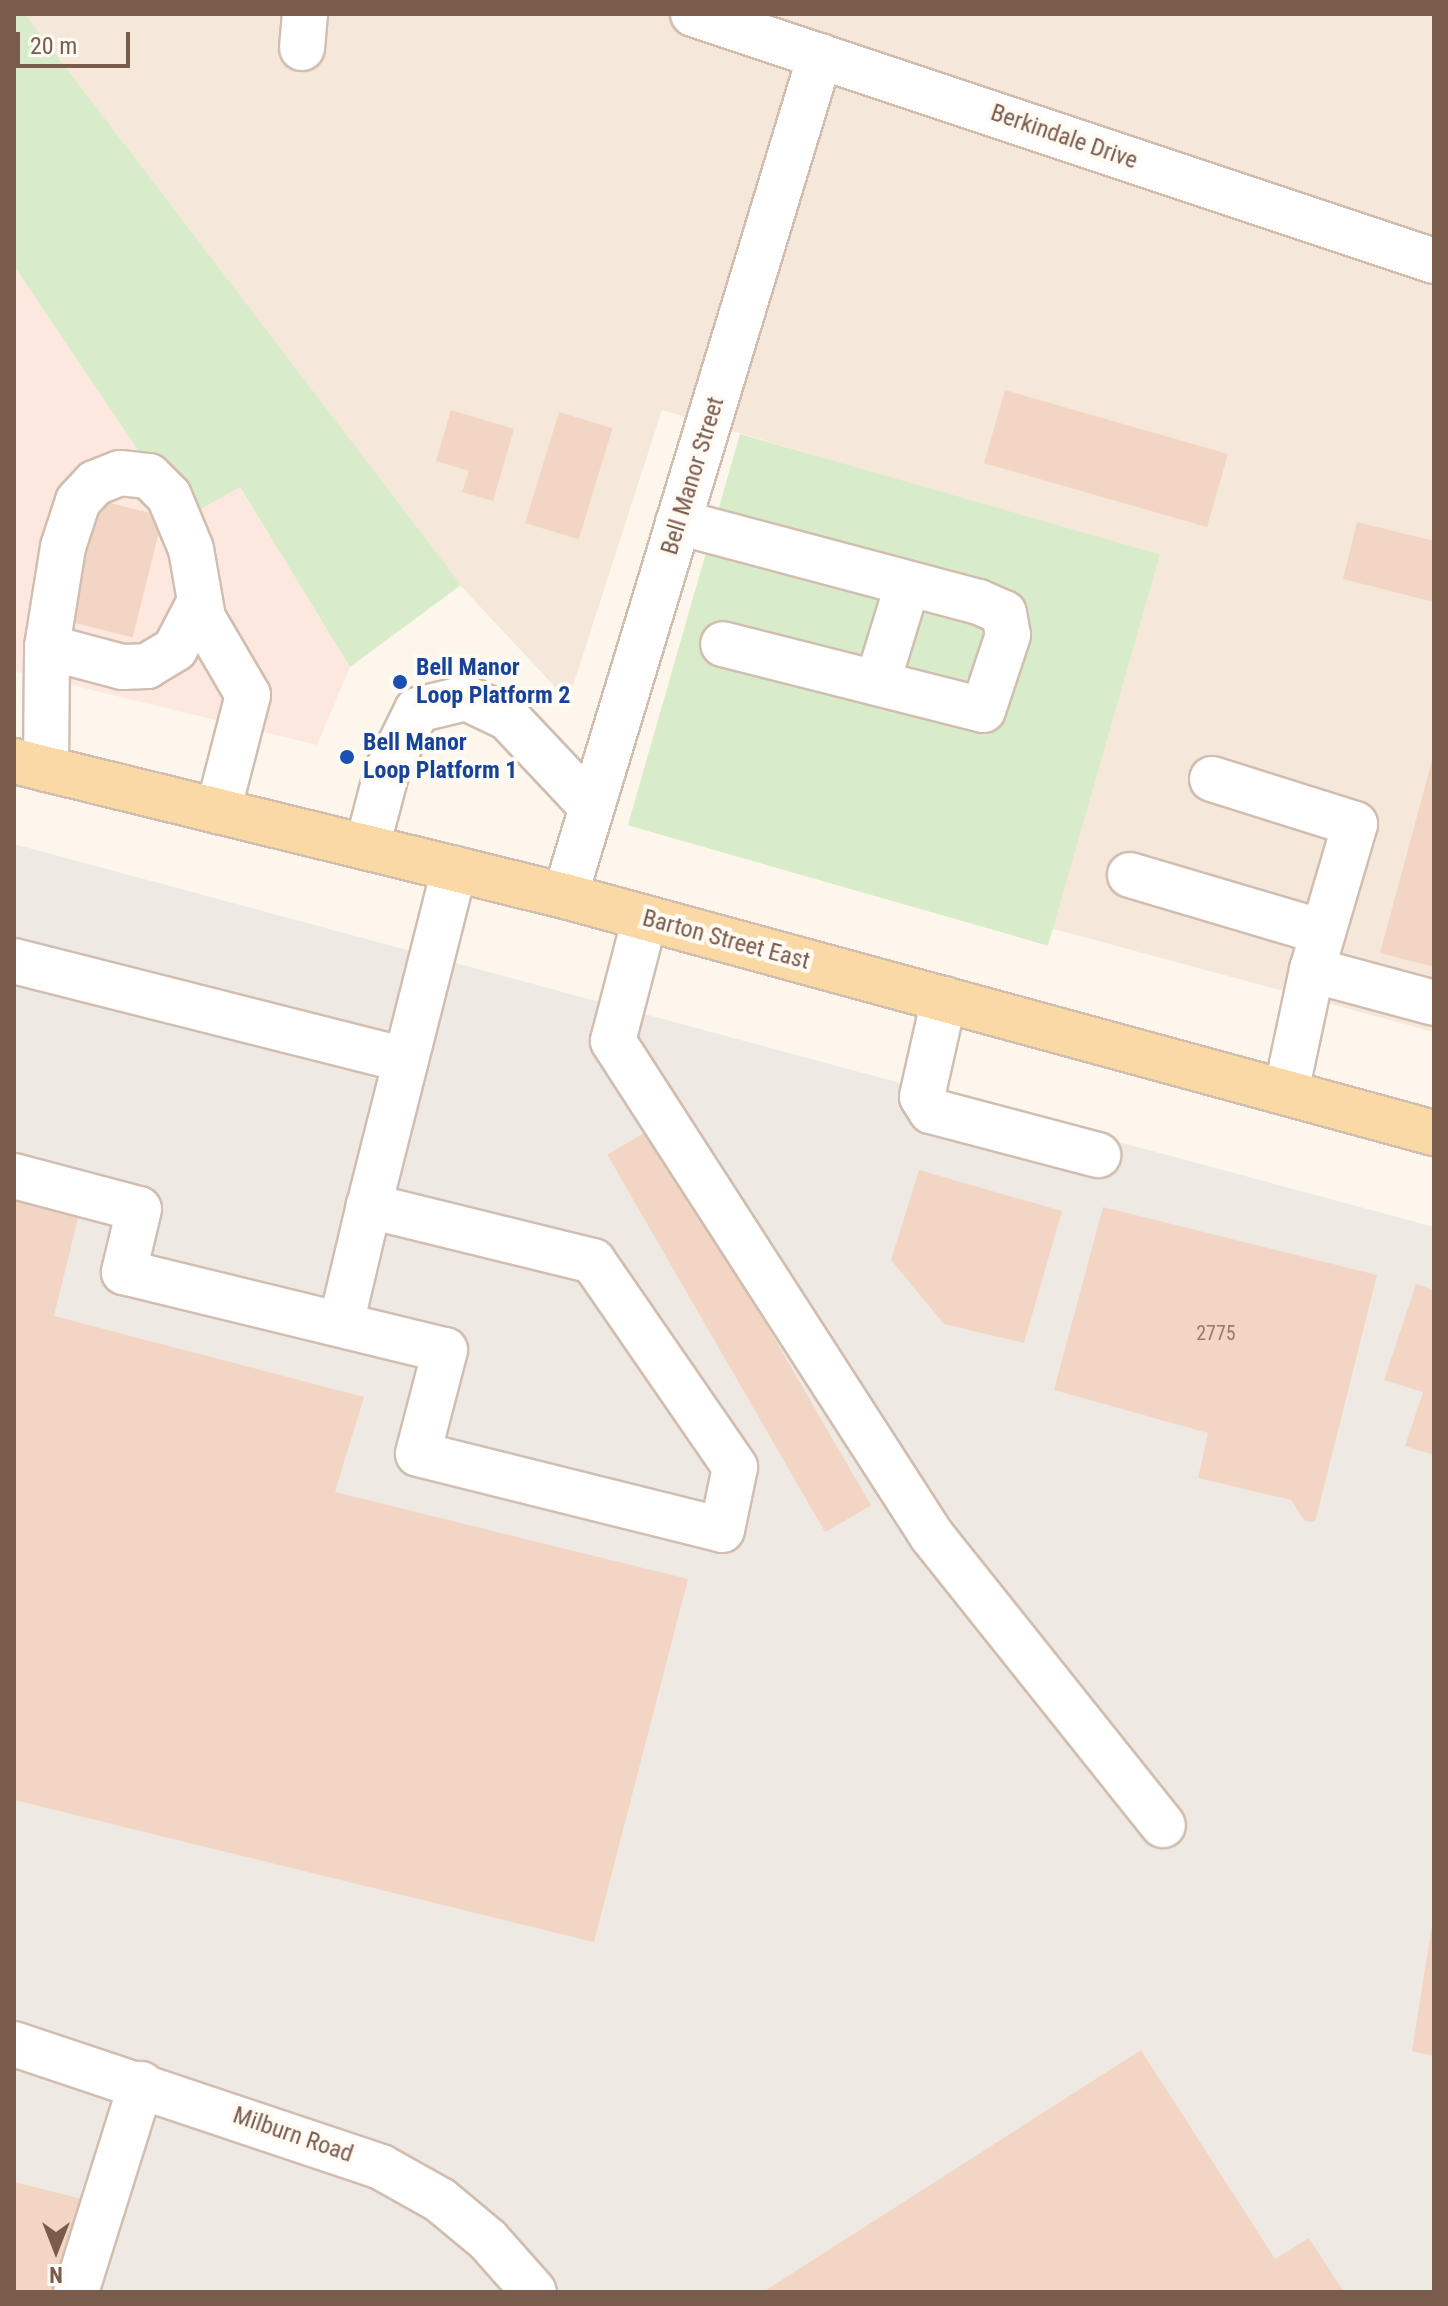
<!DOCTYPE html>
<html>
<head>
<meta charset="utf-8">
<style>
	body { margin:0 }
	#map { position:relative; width:1448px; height:2306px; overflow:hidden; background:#fdf6ec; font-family:"Roboto Condensed",sans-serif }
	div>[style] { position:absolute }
	.residential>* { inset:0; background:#f5e8da }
	.commercial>* { inset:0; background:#fde8e0 }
	.industrial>* { inset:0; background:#efe9e4 }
	.green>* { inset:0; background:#d8ecc9; transform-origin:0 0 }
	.building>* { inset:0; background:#f3d5c3; transform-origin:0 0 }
	.roads { filter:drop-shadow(2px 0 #d1beb0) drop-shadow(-2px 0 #d1beb0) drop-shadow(0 2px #d1beb0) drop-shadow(0 -2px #d1beb0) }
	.minor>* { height:44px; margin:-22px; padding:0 22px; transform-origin:22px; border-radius:22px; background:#fff }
	.major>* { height:44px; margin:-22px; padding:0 22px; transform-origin:22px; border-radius:22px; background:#fbd9a5 }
	.dots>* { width:22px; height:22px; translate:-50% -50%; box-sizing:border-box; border:4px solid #fffaf3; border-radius:50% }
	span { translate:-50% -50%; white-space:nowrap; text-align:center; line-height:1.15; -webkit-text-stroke:8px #fffaf3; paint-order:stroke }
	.number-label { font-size:20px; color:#987a6a }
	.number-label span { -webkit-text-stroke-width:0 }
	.street-label { font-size:24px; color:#7a5c4d }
	.transit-label { font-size:24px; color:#164399; font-weight:700 }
	.left { translate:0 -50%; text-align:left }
	.frame { position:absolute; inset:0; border:16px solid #7a5c4d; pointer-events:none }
	.north { position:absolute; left:16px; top:2210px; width:80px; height:80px; -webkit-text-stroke:6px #fffaf3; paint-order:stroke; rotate:180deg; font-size:22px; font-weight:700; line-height:32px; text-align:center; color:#7a5c4d }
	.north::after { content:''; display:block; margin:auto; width:28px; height:36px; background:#7a5c4d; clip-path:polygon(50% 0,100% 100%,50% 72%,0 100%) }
	.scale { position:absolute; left:16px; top:32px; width:114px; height:36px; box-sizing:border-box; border:4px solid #7a5c4d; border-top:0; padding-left:10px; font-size:24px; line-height:28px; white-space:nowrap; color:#7a5c4d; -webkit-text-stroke:6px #fffaf3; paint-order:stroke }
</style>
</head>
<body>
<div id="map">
	<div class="residential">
		<i style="clip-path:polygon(25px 14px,1434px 14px,1434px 1032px,1032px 923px,1158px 557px,662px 410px,568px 701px,460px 585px)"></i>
	</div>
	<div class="commercial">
		<i style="clip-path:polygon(14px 266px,184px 517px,239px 486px,350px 667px,317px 745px,14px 671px)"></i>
	</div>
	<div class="industrial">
		<i style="clip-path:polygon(14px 844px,1434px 1227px,1434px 2292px,14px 2292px)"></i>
	</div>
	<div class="green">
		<i style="clip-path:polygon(14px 14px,25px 14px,461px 585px,350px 667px,240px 487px,184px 518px,14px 266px)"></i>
		<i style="left:740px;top:434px;width:437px;height:407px;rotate:16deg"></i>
	</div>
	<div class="building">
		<i style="left:1005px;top:390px;width:232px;height:76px;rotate:16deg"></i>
		<i style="clip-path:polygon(451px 410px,514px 429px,493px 501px,462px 492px,469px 471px,436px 461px)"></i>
		<i style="left:559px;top:412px;width:56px;height:116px;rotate:17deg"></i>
		<i style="left:94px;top:499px;width:71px;height:125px;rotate:14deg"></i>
		<i style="clip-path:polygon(1357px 522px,1434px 541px,1434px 602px,1343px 579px)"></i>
		<i style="clip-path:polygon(1433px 757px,1434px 758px,1434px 967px,1380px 953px)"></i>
		<i style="left:653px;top:1128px;width:436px;height:53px;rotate:60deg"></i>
		<i style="clip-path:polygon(919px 1170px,1062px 1211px,1024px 1343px,944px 1324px,891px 1260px)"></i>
		<i style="clip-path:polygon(14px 1198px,79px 1214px,54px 1316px,364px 1397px,335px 1492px,688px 1579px,594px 1942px,14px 1800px)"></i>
		<i style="clip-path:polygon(1103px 1207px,1377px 1275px,1315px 1522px,1305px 1521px,1291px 1500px,1198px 1478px,1208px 1433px,1054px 1390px)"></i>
		<i style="clip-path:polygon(1416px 1284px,1434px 1290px,1434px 1455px,1405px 1446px,1423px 1392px,1384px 1380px)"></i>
		<i style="clip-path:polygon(1432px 1925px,1434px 1926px,1434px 2056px,1412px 2051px)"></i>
		<i style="clip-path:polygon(1141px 2050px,1275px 2259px,1309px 2238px,1344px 2292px,763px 2292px)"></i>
		<i style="clip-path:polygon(14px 2182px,86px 2200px,58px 2292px,14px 2292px)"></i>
	</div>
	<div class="roads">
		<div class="minor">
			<i style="left:693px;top:14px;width:781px;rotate:18.43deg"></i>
			<i style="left:302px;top:48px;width:34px;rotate:-85deg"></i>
			<i style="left:678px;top:522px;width:311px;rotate:14.9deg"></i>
			<i style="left:979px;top:602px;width:27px;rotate:24deg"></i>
			<i style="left:1004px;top:613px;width:22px;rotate:80deg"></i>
			<i style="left:1008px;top:635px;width:79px;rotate:108.4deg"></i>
			<i style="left:983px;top:710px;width:268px;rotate:-165.8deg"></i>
			<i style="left:47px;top:647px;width:78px;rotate:14.9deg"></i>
			<i style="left:122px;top:667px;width:25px;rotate:-2deg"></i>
			<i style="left:147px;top:666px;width:33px;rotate:-31deg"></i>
			<i style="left:175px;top:649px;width:54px;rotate:-62.5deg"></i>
			<i style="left:878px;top:681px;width:99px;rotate:-73deg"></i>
			<i style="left:46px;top:769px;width:122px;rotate:-89.5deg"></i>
			<i style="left:47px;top:647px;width:101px;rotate:-80.9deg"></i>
			<i style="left:63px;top:547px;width:48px;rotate:-71.9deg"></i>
			<i style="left:78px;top:501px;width:25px;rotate:-47deg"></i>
			<i style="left:95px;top:483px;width:27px;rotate:-22deg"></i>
			<i style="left:120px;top:473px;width:29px;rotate:6deg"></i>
			<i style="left:149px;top:476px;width:28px;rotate:45deg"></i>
			<i style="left:169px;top:496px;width:57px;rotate:67.5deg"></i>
			<i style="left:191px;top:549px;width:70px;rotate:80.1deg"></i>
			<i style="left:203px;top:618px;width:89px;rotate:59.7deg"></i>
			<i style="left:248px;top:695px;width:120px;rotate:104.5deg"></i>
			<i style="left:1212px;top:779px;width:150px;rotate:17.5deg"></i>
			<i style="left:1355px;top:824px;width:152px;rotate:106.4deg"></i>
			<i style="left:1312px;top:970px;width:126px;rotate:15.1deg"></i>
			<i style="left:367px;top:847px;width:79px;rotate:-75.3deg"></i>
			<i style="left:387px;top:771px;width:68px;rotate:-63.8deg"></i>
			<i style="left:417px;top:710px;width:50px;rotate:-13.8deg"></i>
			<i style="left:466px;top:698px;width:47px;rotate:25.5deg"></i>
			<i style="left:508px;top:718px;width:122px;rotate:46.7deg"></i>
			<i style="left:1130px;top:875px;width:201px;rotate:16.5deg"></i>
			<i style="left:565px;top:896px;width:878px;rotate:-73.11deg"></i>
			<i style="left:645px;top:918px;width:127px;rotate:104.6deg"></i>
			<i style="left:613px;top:1041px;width:589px;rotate:57.2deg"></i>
			<i style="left:932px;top:1536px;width:370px;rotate:51.4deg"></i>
			<i style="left:14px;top:961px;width:404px;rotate:14.2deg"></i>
			<i style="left:944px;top:999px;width:100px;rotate:102.7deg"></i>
			<i style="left:922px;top:1097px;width:17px;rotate:57deg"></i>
			<i style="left:931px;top:1111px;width:173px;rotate:14.8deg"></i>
			<i style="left:1286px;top:1092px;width:125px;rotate:-78deg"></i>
			<i style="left:14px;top:1176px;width:129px;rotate:14.8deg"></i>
			<i style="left:139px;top:1209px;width:65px;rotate:103.4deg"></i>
			<i style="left:124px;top:1272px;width:330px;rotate:13.7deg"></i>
			<i style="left:445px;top:1350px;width:107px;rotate:104.6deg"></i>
			<i style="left:418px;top:1454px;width:313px;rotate:14deg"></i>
			<i style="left:722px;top:1530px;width:64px;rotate:-78.3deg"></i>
			<i style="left:735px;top:1467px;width:250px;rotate:-124.6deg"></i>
			<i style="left:593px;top:1261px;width:231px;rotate:-166.2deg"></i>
			<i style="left:369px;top:1206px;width:348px;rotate:-75.8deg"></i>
			<i style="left:341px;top:1324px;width:121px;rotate:-76.7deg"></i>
			<i style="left:14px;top:2044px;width:387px;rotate:18.5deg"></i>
			<i style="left:381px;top:2167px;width:68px;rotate:29.2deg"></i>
			<i style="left:440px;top:2200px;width:62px;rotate:39.8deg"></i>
			<i style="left:488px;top:2240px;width:69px;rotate:48.5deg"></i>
			<i style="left:76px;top:2292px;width:218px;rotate:-72.6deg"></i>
		</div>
		<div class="major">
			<i style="left:14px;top:761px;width:567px;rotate:13.77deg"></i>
			<i style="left:565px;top:896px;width:901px;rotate:15.26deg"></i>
		</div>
	</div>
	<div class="dots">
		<i style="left:400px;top:682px;background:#1a4fb4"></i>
		<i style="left:347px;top:757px;background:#1a4fb4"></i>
	</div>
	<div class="number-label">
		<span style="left:1216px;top:1333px">2775</span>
	</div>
	<div class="street-label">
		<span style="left:1064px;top:137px;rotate:19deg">Berkindale Drive</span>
		<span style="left:693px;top:476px;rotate:-73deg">Bell Manor Street</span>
		<span style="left:726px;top:940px;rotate:15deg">Barton Street East</span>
		<span style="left:293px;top:2135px;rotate:19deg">Milburn Road</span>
	</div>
	<div class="transit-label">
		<span class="left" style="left:416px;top:682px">Bell Manor<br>Loop Platform 2</span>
		<span class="left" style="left:363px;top:757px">Bell Manor<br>Loop Platform 1</span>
	</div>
	<div class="frame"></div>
	<div class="north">N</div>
	<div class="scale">20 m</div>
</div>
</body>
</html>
